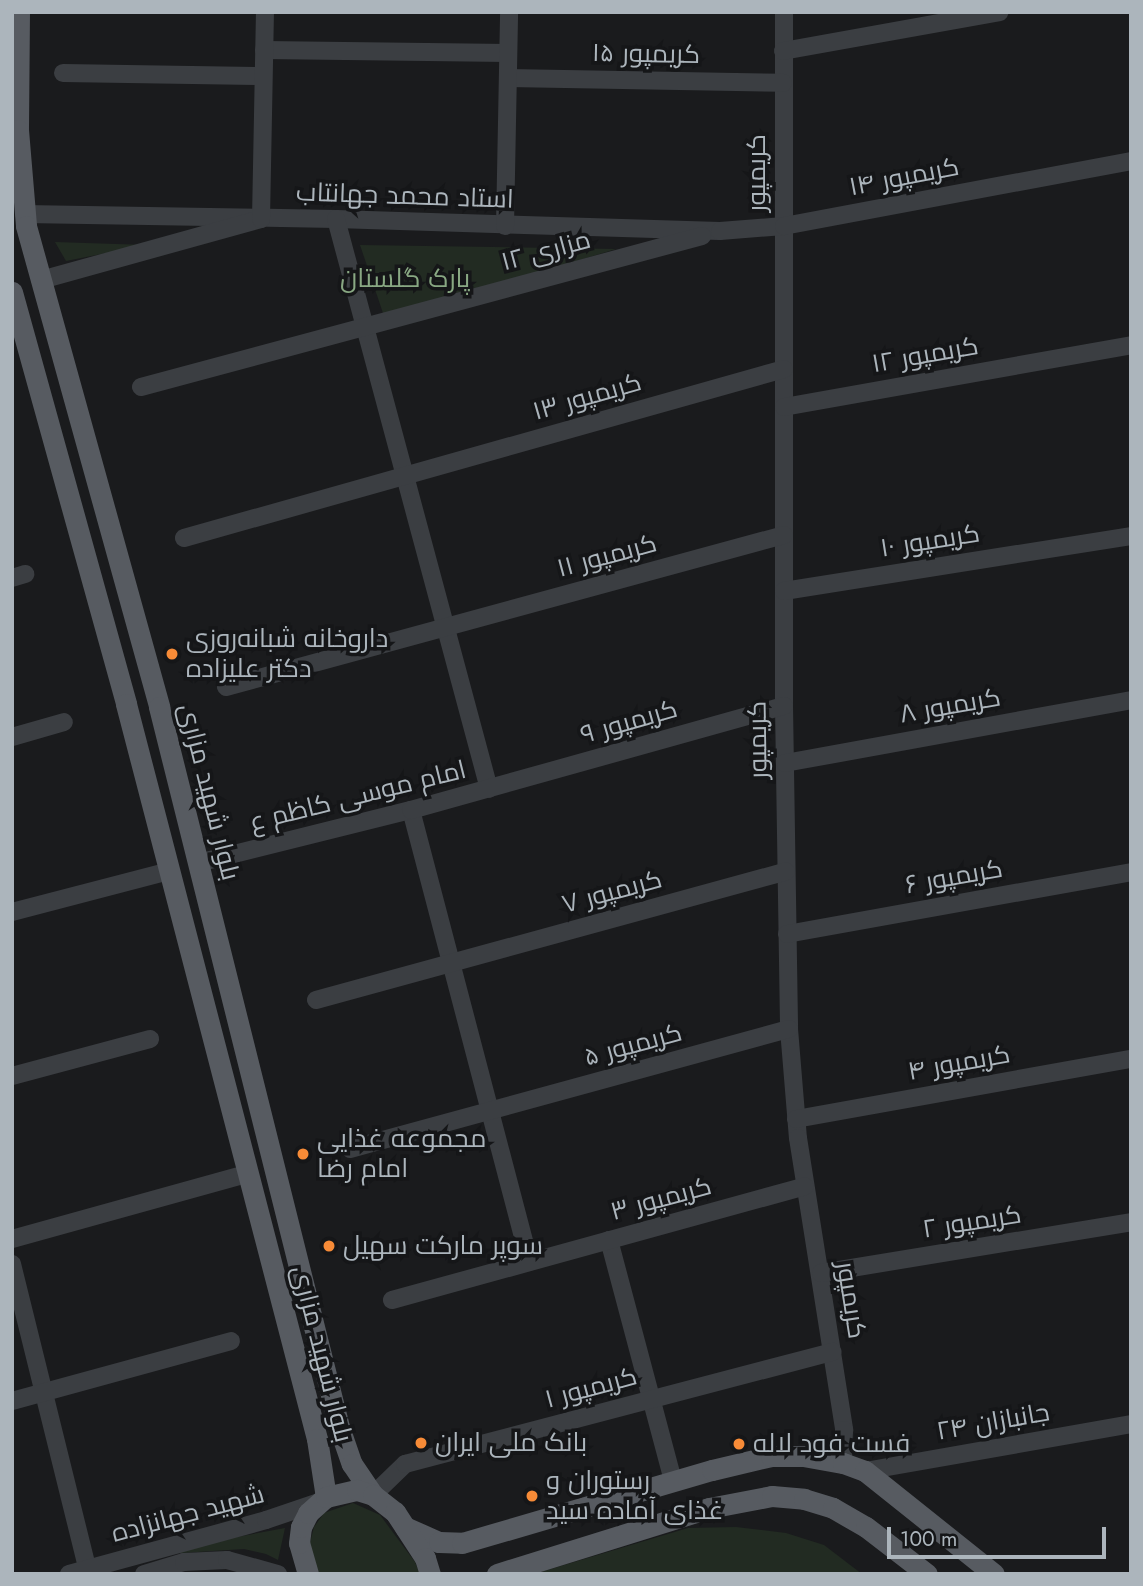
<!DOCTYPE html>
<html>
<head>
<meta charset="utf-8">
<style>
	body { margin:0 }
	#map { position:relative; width:1143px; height:1586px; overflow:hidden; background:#1a1b1d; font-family:Jost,Cairo,sans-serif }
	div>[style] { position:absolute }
	.green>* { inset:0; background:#222b22 }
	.minor>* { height:18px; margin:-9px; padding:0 9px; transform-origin:9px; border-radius:9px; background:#3b3e42 }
	.major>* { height:21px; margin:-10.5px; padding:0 10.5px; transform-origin:10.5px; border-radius:10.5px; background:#575b61 }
	.dots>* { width:19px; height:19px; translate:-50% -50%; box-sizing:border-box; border:4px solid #151618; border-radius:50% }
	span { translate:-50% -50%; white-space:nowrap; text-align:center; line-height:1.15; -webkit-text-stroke:7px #151618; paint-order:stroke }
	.street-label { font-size:26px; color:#acb5bc }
	.park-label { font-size:26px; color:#89a883 }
	.poi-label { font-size:26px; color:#acb5bc }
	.left { translate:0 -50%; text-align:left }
	.frame { position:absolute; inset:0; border:14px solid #acb5bc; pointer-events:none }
	.scale { position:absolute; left:887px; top:1527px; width:219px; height:32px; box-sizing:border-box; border:4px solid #acb5bc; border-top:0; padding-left:9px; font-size:21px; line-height:24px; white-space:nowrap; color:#acb5bc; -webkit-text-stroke:5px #151618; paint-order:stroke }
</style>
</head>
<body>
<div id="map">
	<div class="green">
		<i style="clip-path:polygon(55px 242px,147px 245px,66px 261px)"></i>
		<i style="clip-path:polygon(360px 245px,616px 249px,385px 319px)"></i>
		<i style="clip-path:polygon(353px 1503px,380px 1515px,415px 1562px,420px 1574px,320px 1574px,314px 1566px,309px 1546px,314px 1527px,324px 1513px)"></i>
		<i style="clip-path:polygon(736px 1527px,786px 1533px,824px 1545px,862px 1574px,534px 1574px,688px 1528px)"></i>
		<i style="clip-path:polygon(285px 1528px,278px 1560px,266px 1554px,244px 1549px,166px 1554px,199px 1544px)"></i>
	</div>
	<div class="minor">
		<i style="left:784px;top:12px;width:694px;rotate:90deg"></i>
		<i style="left:784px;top:706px;width:323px;rotate:89.1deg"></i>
		<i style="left:789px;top:1029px;width:109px;rotate:85.3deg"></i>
		<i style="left:798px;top:1138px;width:296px;rotate:81deg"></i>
		<i style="left:844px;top:1430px;width:33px;rotate:92deg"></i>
		<i style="left:264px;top:50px;width:244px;rotate:0.7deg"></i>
		<i style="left:783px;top:51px;width:220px;rotate:-10.2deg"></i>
		<i style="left:63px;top:73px;width:200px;rotate:0.9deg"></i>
		<i style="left:508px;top:78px;width:275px;rotate:1deg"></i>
		<i style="left:24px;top:214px;width:312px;rotate:0.9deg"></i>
		<i style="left:336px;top:219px;width:384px;rotate:1.8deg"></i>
		<i style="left:720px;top:231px;width:64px;rotate:-4.5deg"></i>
		<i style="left:784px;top:226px;width:353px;rotate:-10.6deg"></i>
		<i style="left:336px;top:219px;width:590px;rotate:74.97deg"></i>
		<i style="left:505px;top:226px;width:214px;rotate:-88.9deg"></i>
		<i style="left:41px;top:280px;width:228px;rotate:-15.5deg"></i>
		<i style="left:261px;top:219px;width:207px;rotate:-88.9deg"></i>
		<i style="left:141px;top:387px;width:581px;rotate:-15.06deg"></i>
		<i style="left:784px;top:407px;width:352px;rotate:-10.1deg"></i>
		<i style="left:184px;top:538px;width:623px;rotate:-15.73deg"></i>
		<i style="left:12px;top:578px;width:14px;rotate:-17deg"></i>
		<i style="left:784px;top:591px;width:351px;rotate:-9deg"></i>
		<i style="left:226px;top:687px;width:578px;rotate:-15.24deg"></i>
		<i style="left:12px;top:737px;width:54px;rotate:-16.1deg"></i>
		<i style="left:785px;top:763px;width:352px;rotate:-10.3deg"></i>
		<i style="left:411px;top:810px;width:467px;rotate:75.3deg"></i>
		<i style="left:198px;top:863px;width:219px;rotate:-14deg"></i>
		<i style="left:411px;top:810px;width:387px;rotate:-15.6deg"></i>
		<i style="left:12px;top:912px;width:162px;rotate:-14.6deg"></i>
		<i style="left:787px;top:934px;width:350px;rotate:-10.2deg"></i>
		<i style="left:316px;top:1000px;width:487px;rotate:-15.3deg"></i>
		<i style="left:12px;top:1076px;width:143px;rotate:-15deg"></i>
		<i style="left:796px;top:1119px;width:340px;rotate:-10.2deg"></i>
		<i style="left:350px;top:1149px;width:455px;rotate:-15.3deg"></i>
		<i style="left:12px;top:1239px;width:244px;rotate:-15.5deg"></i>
		<i style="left:609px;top:1240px;width:249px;rotate:75.1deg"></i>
		<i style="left:12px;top:1264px;width:319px;rotate:76.1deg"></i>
		<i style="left:821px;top:1273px;width:314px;rotate:-9.3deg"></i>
		<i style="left:392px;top:1300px;width:428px;rotate:-15.4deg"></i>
		<i style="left:12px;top:1401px;width:227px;rotate:-15.3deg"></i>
		<i style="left:865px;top:1471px;width:270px;rotate:-10deg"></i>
		<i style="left:373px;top:1495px;width:45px;rotate:-44.1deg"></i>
		<i style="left:405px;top:1464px;width:442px;rotate:-14.7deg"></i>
		<i style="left:69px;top:1574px;width:204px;rotate:-15.3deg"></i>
		<i style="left:266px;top:1520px;width:56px;rotate:-18.8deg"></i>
		<i style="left:144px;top:1574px;width:42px;rotate:-16.7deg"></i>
		<i style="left:184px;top:1562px;width:43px;rotate:-2.7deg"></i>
		<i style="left:227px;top:1560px;width:53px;rotate:15.4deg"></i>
	</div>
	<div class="major">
		<i style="left:19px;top:12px;width:118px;rotate:90.5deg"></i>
		<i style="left:18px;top:130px;width:96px;rotate:85.2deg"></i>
		<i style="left:26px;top:226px;width:499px;rotate:74.5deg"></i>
		<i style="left:159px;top:707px;width:742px;rotate:75.96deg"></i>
		<i style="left:339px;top:1427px;width:39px;rotate:71deg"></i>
		<i style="left:352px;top:1464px;width:37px;rotate:56deg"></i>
		<i style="left:12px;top:292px;width:427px;rotate:74.5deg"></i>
		<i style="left:126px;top:704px;width:759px;rotate:75.43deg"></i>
		<i style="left:317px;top:1439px;width:59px;rotate:81.2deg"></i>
		<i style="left:405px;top:1527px;width:37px;rotate:24deg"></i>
		<i style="left:439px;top:1542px;width:23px;rotate:2deg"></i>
		<i style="left:462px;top:1543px;width:260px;rotate:-16.3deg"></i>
		<i style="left:712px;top:1470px;width:61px;rotate:-13.3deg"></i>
		<i style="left:771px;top:1456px;width:32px"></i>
		<i style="left:803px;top:1456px;width:41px;rotate:9.9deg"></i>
		<i style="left:843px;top:1463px;width:23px;rotate:20deg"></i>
		<i style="left:865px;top:1471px;width:165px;rotate:38.6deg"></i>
		<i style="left:308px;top:1574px;width:32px;rotate:-106deg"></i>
		<i style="left:299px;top:1543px;width:16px;rotate:-83deg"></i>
		<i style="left:301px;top:1527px;width:16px;rotate:-63deg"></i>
		<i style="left:308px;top:1513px;width:24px;rotate:-42deg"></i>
		<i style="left:326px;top:1497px;width:32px;rotate:-13deg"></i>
		<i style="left:357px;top:1490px;width:17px;rotate:17deg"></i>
		<i style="left:373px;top:1495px;width:28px;rotate:38deg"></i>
		<i style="left:395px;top:1512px;width:55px;rotate:56.9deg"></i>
		<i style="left:425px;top:1558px;width:17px;rotate:73deg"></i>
		<i style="left:497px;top:1574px;width:222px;rotate:-17.3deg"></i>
		<i style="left:709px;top:1508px;width:64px;rotate:-10.8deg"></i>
		<i style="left:772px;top:1496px;width:32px;rotate:5deg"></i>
		<i style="left:804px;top:1499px;width:30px;rotate:17deg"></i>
		<i style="left:833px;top:1508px;width:38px;rotate:30deg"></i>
		<i style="left:866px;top:1527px;width:77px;rotate:37.6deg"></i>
	</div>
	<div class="dots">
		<i style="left:172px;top:654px;background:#f78b37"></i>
		<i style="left:303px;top:1154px;background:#f78b37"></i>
		<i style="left:329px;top:1246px;background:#f78b37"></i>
		<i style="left:421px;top:1443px;background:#f78b37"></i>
		<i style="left:739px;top:1444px;background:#f78b37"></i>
		<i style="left:532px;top:1496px;background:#f78b37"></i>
	</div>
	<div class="street-label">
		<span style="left:646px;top:54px;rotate:1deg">کریمپور ۱۵</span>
		<span style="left:757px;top:173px;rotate:-90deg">کریمپور</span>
		<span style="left:904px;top:177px;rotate:-11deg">کریمپور ۱۴</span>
		<span style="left:405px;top:196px;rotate:2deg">استاد محمد جهانتاب</span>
		<span style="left:546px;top:251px;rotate:-15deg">مزاری ۱۲</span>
		<span style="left:925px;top:355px;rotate:-10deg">کریمپور ۱۲</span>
		<span style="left:587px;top:397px;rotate:-16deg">کریمپور ۱۳</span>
		<span style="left:930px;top:541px;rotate:-9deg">کریمپور ۱۰</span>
		<span style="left:607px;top:556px;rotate:-15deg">کریمپور ۱۱</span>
		<span style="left:950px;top:706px;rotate:-10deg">کریمپور ۸</span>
		<span style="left:629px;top:722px;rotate:-16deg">کریمپور ۹</span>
		<span style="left:758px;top:740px;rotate:-91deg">کریمپور</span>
		<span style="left:209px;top:792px;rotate:76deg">بلوار شهید مزاری</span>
		<span style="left:358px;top:796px;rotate:-14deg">امام موسی کاظم ع</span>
		<span style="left:954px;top:877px;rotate:-10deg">کریمپور ۶</span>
		<span style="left:612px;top:892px;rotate:-15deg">کریمپور ۷</span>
		<span style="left:633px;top:1045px;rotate:-15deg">کریمپور ۵</span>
		<span style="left:959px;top:1063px;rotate:-10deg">کریمپور ۴</span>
		<span style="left:661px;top:1199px;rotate:-15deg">کریمپور ۳</span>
		<span style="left:972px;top:1222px;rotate:-9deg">کریمپور ۲</span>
		<span style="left:851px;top:1300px;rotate:81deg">کریمپور</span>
		<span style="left:322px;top:1354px;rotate:76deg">بلوار شهید مزاری</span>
		<span style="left:591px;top:1388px;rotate:-15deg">کریمپور ۱</span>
		<span style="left:993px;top:1422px;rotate:-10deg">جانبازان ۲۴</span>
		<span style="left:188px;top:1514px;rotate:-15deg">شهید جهانزاده</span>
	</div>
	<div class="park-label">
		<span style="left:405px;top:279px">پارک گلستان</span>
	</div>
	<div class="poi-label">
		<span class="left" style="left:186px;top:654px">داروخانه شبانه‌روزی<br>دکتر علیزاده</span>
		<span class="left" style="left:317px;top:1154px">مجموعه غذایی<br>امام رضا</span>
		<span class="left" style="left:343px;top:1246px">سوپر مارکت سهیل</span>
		<span class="left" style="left:435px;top:1443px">بانک ملی ایران</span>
		<span class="left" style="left:753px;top:1444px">فست فود لاله</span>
		<span class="left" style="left:546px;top:1496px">رستوران و<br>غذای آماده سید</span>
	</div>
	<div class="frame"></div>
	<div class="scale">100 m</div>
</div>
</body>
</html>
